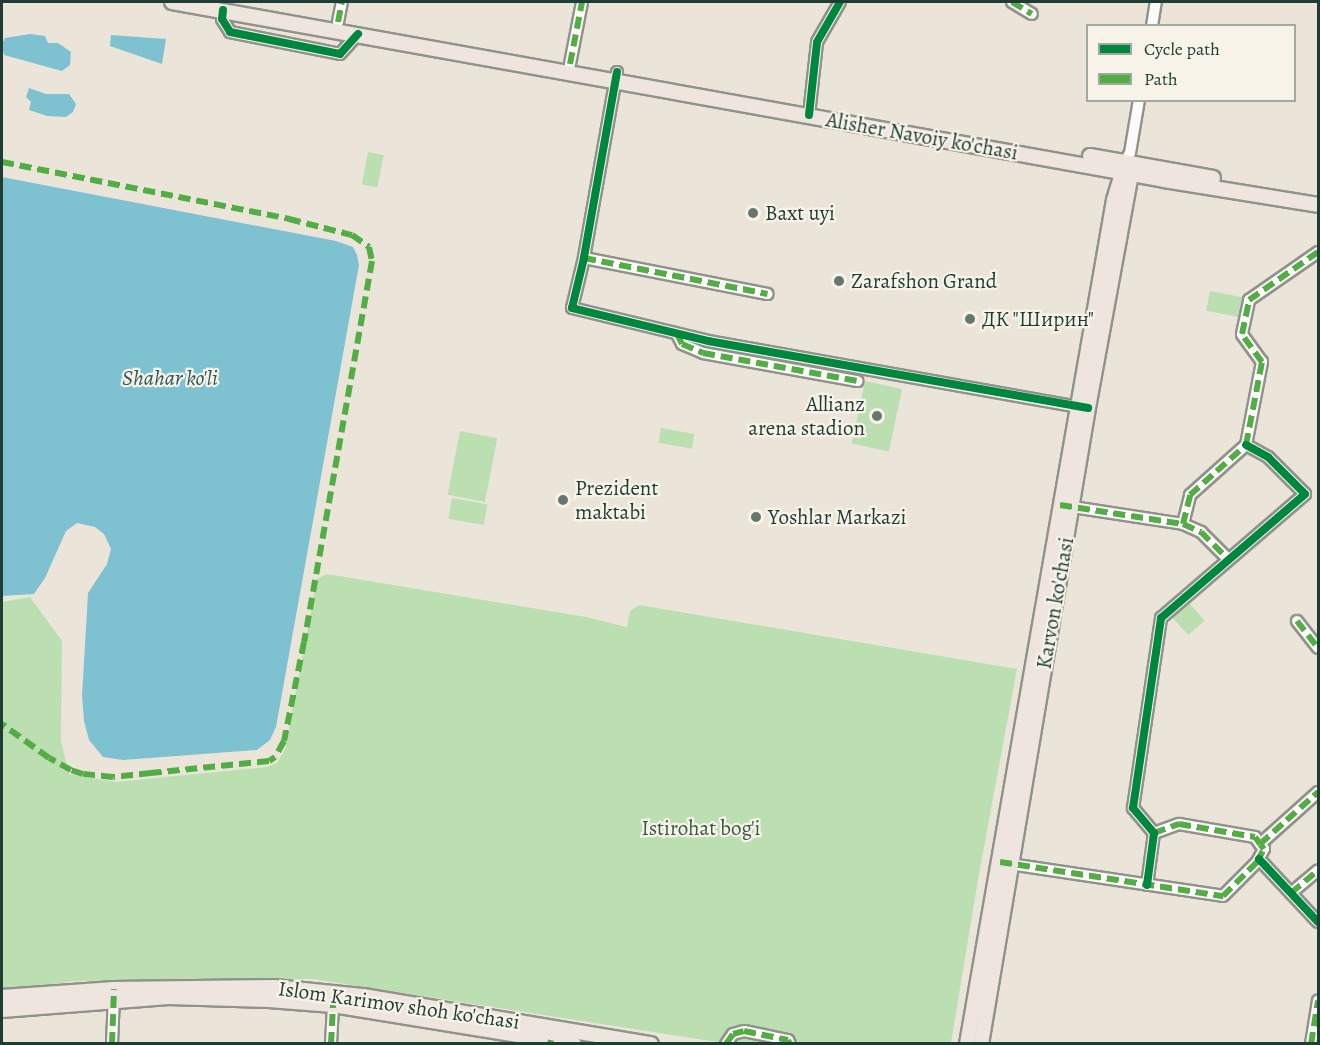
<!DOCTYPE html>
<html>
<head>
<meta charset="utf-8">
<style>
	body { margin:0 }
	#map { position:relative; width:1320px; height:1045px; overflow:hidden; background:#ebe5d9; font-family:Alegreya,serif }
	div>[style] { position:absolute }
	.green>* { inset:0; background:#bcdfb2; transform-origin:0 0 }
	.water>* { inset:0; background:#7ec2d2 }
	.roads { filter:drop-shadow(2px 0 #91928b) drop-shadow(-2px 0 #91928b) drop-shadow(0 2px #91928b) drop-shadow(0 -2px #91928b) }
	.minor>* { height:10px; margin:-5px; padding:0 5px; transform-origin:5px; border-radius:5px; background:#fcfbf9 }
	.major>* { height:14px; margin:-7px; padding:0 7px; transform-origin:7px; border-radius:7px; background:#eee6de }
	.quiet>* { height:6px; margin-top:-3px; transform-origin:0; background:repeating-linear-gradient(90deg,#52ad45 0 12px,transparent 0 18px) }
	.cycleway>* { height:8px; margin:-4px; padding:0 4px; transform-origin:4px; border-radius:4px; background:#00873e }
	.dots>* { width:16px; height:16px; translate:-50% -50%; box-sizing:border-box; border:3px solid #f7f3e8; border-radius:50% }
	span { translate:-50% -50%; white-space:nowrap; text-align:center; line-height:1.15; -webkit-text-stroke:4.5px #f7f3e8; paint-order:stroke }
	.street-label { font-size:21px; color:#1f3d34 }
	.poi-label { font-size:21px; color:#1f3d34 }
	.left { translate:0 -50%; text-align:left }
	.right { translate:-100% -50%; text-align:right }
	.park-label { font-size:21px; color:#375c47 }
	.water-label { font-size:22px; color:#2b5a5b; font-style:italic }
	.frame { position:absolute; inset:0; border:3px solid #1f3d34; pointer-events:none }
	.legend { position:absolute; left:1086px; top:24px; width:210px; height:78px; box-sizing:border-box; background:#f7f3e8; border:2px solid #a1aaa0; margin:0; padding:8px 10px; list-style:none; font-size:18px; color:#1f3d34 }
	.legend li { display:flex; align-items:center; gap:12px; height:30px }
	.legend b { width:30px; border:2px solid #a1aaa0 }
</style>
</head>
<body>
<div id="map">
	<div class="green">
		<i style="left:368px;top:152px;width:16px;height:33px;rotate:11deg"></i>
		<i style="left:1210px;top:291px;width:33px;height:20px;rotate:11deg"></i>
		<i style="left:865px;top:381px;width:38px;height:64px;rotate:12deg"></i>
		<i style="left:661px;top:428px;width:34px;height:15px;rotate:10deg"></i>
		<i style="left:460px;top:431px;width:38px;height:65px;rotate:11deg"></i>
		<i style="left:452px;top:498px;width:36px;height:21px;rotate:10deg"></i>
		<i style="clip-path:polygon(327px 574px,586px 617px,627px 627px,630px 611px,639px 605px,1017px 669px,979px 874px,951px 1043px,723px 1043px,313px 979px,74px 981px,2px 991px,2px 602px,30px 597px,62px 641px,61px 741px,69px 774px,116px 782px,267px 767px,277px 763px,285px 749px,317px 579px)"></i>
		<i style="left:1188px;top:602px;width:25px;height:22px;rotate:48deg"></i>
	</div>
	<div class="water">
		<i style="clip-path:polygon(30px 34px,45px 36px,48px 43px,58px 43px,71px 52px,70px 65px,62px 71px,4px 55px,2px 44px,5px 38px)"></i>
		<i style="clip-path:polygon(111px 35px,166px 39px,162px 64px,110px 46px)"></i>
		<i style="clip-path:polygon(29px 88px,46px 94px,69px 94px,76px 104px,73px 112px,66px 117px,47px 116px,29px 110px,31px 102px,26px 97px)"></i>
		<i style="clip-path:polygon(2px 177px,336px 241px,353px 247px,357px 255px,359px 265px,276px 727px,270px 740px,257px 750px,123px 760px,103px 757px,89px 740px,84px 721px,82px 696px,88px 593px,107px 564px,111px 549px,104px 534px,95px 527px,77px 523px,66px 531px,45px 578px,34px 594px,2px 596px)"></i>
	</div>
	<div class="roads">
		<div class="minor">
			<i style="left:1012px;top:2px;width:23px;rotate:31deg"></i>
			<i style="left:223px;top:10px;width:9px;rotate:96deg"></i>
			<i style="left:222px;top:19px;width:15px;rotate:58deg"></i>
			<i style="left:230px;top:32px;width:112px;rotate:11.3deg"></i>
			<i style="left:340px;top:54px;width:27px;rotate:-48deg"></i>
			<i style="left:338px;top:22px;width:20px;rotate:-79deg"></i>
			<i style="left:1152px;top:26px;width:24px;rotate:-81deg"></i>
			<i style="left:570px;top:64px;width:63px;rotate:-79deg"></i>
			<i style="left:617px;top:72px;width:189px;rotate:100.1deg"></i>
			<i style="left:584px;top:258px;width:51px;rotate:103.5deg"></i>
			<i style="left:572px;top:308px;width:140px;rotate:13.6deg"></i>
			<i style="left:708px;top:341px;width:383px;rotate:10.1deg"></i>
			<i style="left:809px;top:115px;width:73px;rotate:-83.7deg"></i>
			<i style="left:817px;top:42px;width:46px;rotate:-60.1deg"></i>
			<i style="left:1125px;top:162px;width:10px;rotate:-61deg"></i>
			<i style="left:1130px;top:153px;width:54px;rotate:-80.4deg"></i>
			<i style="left:584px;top:258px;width:187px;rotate:11.1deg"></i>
			<i style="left:677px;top:334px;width:11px;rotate:63deg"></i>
			<i style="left:682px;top:344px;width:23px;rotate:23deg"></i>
			<i style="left:703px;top:353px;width:157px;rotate:10.3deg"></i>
			<i style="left:1066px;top:506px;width:118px;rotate:8.7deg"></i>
			<i style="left:1183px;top:524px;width:20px;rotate:24deg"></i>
			<i style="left:1201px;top:532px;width:38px;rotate:45deg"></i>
			<i style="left:1183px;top:524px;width:30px;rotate:-76deg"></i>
			<i style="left:1190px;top:495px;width:75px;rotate:-41.8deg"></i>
			<i style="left:1246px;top:445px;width:85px;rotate:-79.1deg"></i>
			<i style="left:1262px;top:362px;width:34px;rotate:-126deg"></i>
			<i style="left:1242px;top:334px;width:35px;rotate:-78deg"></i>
			<i style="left:1249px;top:300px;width:84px;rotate:-34.8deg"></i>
			<i style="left:1297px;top:621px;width:34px;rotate:52deg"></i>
			<i style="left:1154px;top:833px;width:27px;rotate:-20deg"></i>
			<i style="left:1179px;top:824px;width:77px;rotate:9.7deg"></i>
			<i style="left:1255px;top:837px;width:9px;rotate:54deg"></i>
			<i style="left:1259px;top:859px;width:86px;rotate:46.9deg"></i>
			<i style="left:1003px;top:863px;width:222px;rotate:8.5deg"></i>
			<i style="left:1223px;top:896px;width:48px;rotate:-45deg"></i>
			<i style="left:1257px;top:862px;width:15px;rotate:-62deg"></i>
			<i style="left:1264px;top:849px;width:6px;rotate:-129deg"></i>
			<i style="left:1260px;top:844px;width:78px;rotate:-41.9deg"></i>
			<i style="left:1147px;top:885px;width:52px;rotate:-82.3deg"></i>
			<i style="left:1154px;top:833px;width:33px;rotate:-130deg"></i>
			<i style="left:1133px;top:808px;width:192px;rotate:-81.6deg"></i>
			<i style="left:1161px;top:618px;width:190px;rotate:-40.7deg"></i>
			<i style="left:1305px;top:494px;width:52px;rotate:-135deg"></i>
			<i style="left:1268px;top:457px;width:25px;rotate:-151deg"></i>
			<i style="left:1291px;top:893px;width:35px;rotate:-40deg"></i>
			<i style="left:112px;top:1044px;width:48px;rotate:-87.6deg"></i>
			<i style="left:331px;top:1044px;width:39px;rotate:-87deg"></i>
			<i style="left:726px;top:1044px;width:12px;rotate:-55deg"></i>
			<i style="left:733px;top:1034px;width:11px;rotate:-15deg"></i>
			<i style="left:744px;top:1031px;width:45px;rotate:11.6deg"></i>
			<i style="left:788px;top:1040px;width:4px;rotate:63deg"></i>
			<i style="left:1311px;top:1044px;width:44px;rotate:-80.8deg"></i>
		</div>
		<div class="major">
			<i style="left:172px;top:2px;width:1008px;rotate:10.17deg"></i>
			<i style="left:1164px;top:180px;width:156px;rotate:9.2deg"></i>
			<i style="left:1090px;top:156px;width:125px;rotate:10.1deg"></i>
			<i style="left:2px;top:997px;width:112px;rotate:-4.1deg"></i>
			<i style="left:114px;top:989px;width:160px;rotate:-0.7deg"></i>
			<i style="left:274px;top:987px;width:89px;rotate:5.8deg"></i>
			<i style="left:363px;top:996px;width:292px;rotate:9.5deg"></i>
			<i style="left:2px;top:1010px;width:167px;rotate:-4.5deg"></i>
			<i style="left:168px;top:997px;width:101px;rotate:1.7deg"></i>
			<i style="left:269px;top:1000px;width:64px;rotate:4.5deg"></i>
			<i style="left:333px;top:1005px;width:244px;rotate:9.2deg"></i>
			<i style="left:967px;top:1044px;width:857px;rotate:-80.12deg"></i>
			<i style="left:1114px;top:200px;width:38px;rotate:-73deg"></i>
			<i style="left:981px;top:1044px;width:645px;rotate:-80.45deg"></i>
			<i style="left:1088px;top:408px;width:238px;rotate:-79.6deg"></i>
		</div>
	</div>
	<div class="quiet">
		<i style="left:1012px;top:2px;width:23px;rotate:31deg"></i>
		<i style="left:338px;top:22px;width:20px;rotate:-79deg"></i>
		<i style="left:570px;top:64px;width:63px;rotate:-79deg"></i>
		<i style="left:2px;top:162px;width:293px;rotate:11.2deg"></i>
		<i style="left:289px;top:219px;width:65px;rotate:14.3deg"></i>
		<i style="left:352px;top:235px;width:21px;rotate:35deg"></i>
		<i style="left:369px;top:247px;width:14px;rotate:78deg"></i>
		<i style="left:372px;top:261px;width:387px;rotate:100.1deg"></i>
		<i style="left:304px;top:642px;width:101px;rotate:101.4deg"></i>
		<i style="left:284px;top:741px;width:18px;rotate:119deg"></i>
		<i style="left:275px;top:757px;width:7px;rotate:146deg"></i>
		<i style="left:269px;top:761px;width:119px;rotate:174.2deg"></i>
		<i style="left:151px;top:773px;width:38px;rotate:174deg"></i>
		<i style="left:113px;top:777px;width:30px;rotate:-174deg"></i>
		<i style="left:83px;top:774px;width:13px;rotate:-162deg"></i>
		<i style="left:71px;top:770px;width:25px;rotate:-151deg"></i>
		<i style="left:49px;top:758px;width:58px;rotate:-144.1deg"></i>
		<i style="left:584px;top:258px;width:187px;rotate:11.1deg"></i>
		<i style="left:677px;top:334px;width:11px;rotate:63deg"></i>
		<i style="left:682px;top:344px;width:23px;rotate:23deg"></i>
		<i style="left:703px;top:353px;width:157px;rotate:10.3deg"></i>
		<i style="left:1060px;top:505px;width:124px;rotate:8.8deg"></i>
		<i style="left:1183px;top:524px;width:20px;rotate:24deg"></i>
		<i style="left:1201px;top:532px;width:38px;rotate:45deg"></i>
		<i style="left:1183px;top:524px;width:30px;rotate:-76deg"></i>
		<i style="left:1190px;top:495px;width:75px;rotate:-41.8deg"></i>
		<i style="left:1246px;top:445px;width:85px;rotate:-79.1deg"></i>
		<i style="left:1262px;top:362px;width:34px;rotate:-126deg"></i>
		<i style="left:1242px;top:334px;width:35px;rotate:-78deg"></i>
		<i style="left:1249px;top:300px;width:84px;rotate:-34.8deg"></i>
		<i style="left:1297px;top:621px;width:34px;rotate:52deg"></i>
		<i style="left:1154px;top:833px;width:27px;rotate:-20deg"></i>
		<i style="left:1179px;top:824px;width:77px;rotate:9.7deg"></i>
		<i style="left:1255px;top:837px;width:9px;rotate:54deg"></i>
		<i style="left:1000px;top:862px;width:226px;rotate:8.7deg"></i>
		<i style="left:1223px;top:896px;width:48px;rotate:-45deg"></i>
		<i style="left:1257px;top:862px;width:15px;rotate:-62deg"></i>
		<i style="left:1264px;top:849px;width:6px;rotate:-129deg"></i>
		<i style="left:1260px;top:844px;width:78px;rotate:-41.9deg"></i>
		<i style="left:1291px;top:893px;width:35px;rotate:-40deg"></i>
		<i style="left:112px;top:1044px;width:55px;rotate:-87.9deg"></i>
		<i style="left:331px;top:1044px;width:39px;rotate:-87deg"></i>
		<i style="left:550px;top:1044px;width:4px;rotate:-76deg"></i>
		<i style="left:726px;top:1044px;width:12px;rotate:-55deg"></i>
		<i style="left:733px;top:1034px;width:11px;rotate:-15deg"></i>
		<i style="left:744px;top:1031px;width:45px;rotate:11.6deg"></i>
		<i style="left:788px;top:1040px;width:4px;rotate:63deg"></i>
		<i style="left:1311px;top:1044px;width:44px;rotate:-80.8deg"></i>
	</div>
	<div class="cycleway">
		<i style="left:223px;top:10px;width:9px;rotate:96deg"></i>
		<i style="left:222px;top:19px;width:15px;rotate:58deg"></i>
		<i style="left:230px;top:32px;width:112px;rotate:11.3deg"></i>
		<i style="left:340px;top:54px;width:27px;rotate:-48deg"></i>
		<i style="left:617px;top:72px;width:189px;rotate:100.1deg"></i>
		<i style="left:584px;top:258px;width:51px;rotate:103.5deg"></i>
		<i style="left:572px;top:308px;width:140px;rotate:13.6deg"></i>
		<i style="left:708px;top:341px;width:386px;rotate:10deg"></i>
		<i style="left:809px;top:115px;width:73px;rotate:-83.7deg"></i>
		<i style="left:817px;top:42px;width:46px;rotate:-60.1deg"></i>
		<i style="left:1259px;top:859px;width:86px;rotate:46.9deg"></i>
		<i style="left:1147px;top:885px;width:52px;rotate:-82.3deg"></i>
		<i style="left:1154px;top:833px;width:33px;rotate:-130deg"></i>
		<i style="left:1133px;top:808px;width:192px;rotate:-81.6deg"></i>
		<i style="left:1161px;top:618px;width:190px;rotate:-40.7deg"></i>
		<i style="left:1305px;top:494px;width:52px;rotate:-135deg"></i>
		<i style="left:1268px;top:457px;width:25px;rotate:-151deg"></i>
	</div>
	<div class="dots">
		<i style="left:753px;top:213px;background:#66786e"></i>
		<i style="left:839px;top:281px;background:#66786e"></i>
		<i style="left:970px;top:319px;background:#66786e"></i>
		<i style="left:877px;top:416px;background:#66786e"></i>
		<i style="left:563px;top:500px;background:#66786e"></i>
		<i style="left:756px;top:517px;background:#66786e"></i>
	</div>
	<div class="street-label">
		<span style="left:922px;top:136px;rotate:10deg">Alisher Navoiy ko'chasi</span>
		<span style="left:1055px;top:603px;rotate:-80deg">Karvon ko'chasi</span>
		<span style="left:399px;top:1005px;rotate:8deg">Islom Karimov shoh ko'chasi</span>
	</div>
	<div class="poi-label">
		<span class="left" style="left:765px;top:213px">Baxt uyi</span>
		<span class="left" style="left:851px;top:281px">Zarafshon Grand</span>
		<span class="left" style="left:982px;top:319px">ДК "Ширин"</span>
		<span class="right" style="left:865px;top:416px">Allianz<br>arena stadion</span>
		<span class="left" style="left:575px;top:500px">Prezident<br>maktabi</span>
		<span class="left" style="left:768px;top:517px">Yoshlar Markazi</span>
	</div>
	<div class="park-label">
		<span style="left:701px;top:828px">Istirohat bog'i</span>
	</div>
	<div class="water-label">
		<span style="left:170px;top:379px">Shahar ko'li</span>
	</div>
	<div class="frame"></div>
	<ul class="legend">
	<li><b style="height:8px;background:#00873e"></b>Cycle path</li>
	<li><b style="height:8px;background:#52ad45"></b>Path</li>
	</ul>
</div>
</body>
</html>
